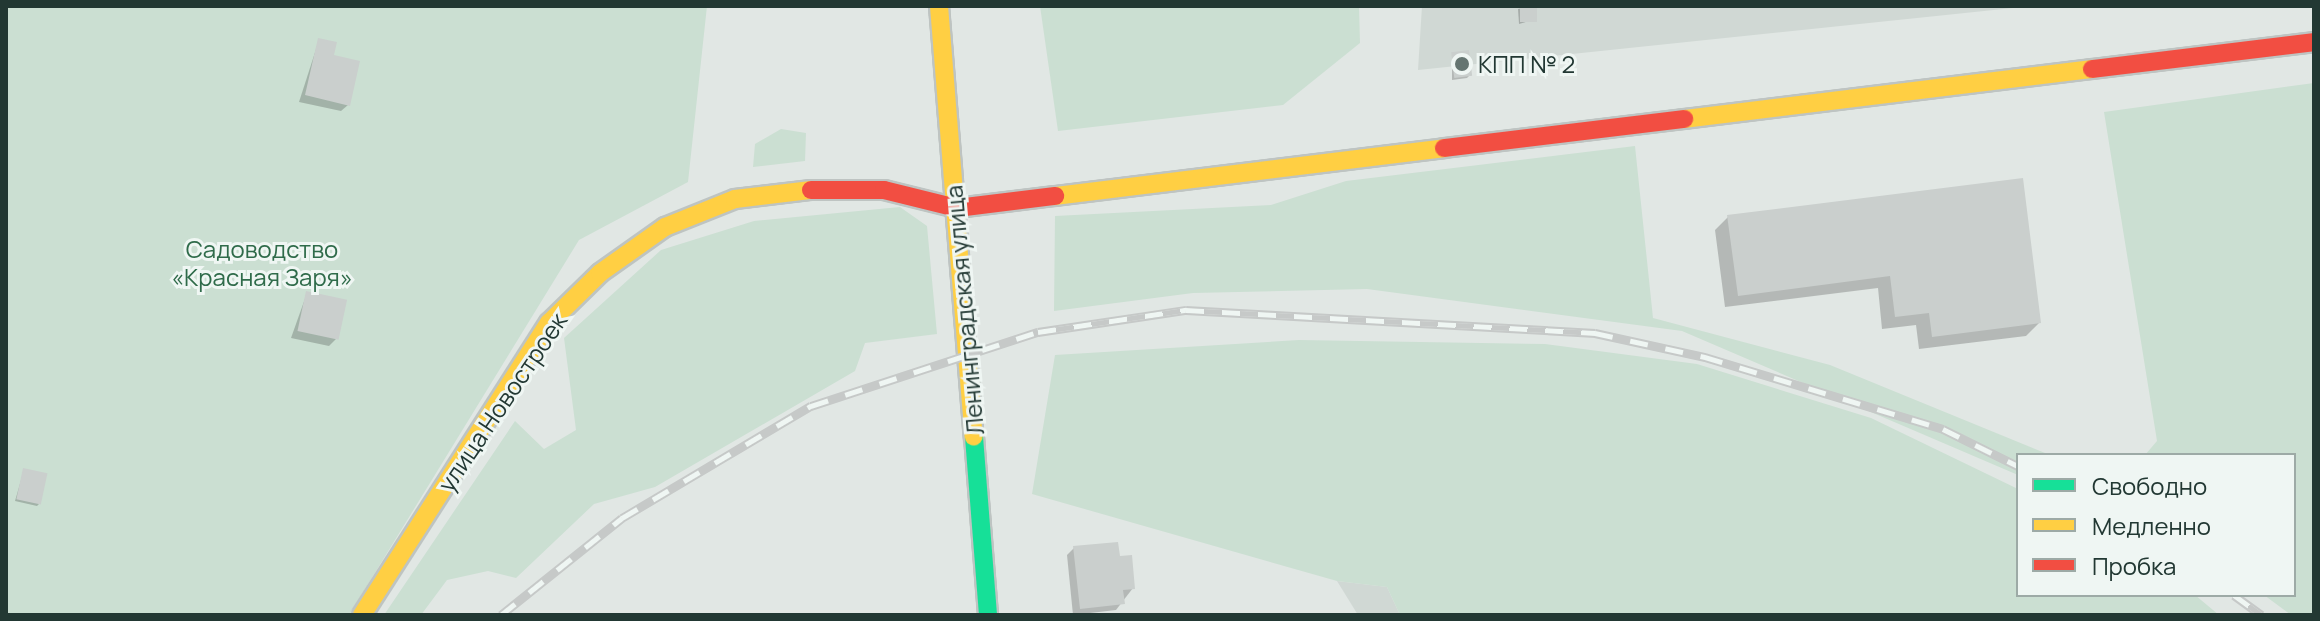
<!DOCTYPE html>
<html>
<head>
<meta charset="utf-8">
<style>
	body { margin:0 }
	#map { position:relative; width:2320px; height:621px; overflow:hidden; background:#e1e7e4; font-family:Manrope,sans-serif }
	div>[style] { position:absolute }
	.built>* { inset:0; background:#d0d8d4 }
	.green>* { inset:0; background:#cbdfd2 }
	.shadow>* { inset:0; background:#0003 }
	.building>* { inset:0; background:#cacfcd; transform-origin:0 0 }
	.roads { filter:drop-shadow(2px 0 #bec4c2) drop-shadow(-2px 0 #bec4c2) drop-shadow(0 2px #bec4c2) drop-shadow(0 -2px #bec4c2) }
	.fast>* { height:18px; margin:-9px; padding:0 9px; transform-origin:9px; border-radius:9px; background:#16e098 }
	.slow>* { height:18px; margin:-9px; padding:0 9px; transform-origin:9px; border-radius:9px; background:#ffcf43 }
	.jam>* { height:18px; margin:-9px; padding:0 9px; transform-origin:9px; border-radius:9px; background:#f24e42 }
	.rail>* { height:9px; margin-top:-4.5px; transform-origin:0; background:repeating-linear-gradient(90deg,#eff6f3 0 18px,#c6c9c8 0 36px); box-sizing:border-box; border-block:2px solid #c6c9c8 }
	.dots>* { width:22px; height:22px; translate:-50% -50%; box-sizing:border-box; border:4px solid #eff6f3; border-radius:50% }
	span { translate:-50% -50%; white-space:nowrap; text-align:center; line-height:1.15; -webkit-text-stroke:6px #eff6f3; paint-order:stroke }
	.poi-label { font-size:24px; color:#223833 }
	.left { translate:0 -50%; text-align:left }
	.park-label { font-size:24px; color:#2f6b4a }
	.street-label { font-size:24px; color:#223833 }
	.frame { position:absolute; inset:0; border:8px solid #223833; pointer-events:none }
	.legend { position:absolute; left:2016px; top:453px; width:280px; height:144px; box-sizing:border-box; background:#eff6f3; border:2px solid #9daaa6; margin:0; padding:10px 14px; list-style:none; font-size:24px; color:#223833 }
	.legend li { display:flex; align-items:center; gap:16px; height:40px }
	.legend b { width:40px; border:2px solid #9daaa6 }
</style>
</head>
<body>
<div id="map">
	<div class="built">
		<i style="clip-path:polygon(1422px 6px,2032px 6px,1418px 70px)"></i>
		<i style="clip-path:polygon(1337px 581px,1387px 587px,1400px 615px,1358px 615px)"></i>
	</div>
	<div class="green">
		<i style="clip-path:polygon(6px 6px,707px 6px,688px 182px,579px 240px,349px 615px,6px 615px)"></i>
		<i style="clip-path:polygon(1040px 6px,1359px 6px,1360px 43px,1283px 105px,1058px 131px)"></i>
		<i style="clip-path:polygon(2314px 83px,2314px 615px,2291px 615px,2264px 595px,2294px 595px,2294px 455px,2145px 455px,2157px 441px,2104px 112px)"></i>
		<i style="clip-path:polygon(781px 129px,806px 133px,805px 161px,753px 167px,755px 144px)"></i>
		<i style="clip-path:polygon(1635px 146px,1653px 318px,1830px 365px,2050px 455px,2018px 455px,2018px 475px,1682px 331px,1367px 289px,1193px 293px,1054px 311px,1055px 216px,1271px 205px,1346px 181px)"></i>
		<i style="clip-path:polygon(900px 207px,927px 226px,937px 334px,865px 343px,855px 371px,655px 487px,594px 504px,516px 578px,488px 571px,447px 580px,421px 615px,384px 615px,515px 421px,544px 449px,576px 430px,564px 338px,661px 250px,754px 221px)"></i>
		<i style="clip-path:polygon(1299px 340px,1545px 344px,1697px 364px,1871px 418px,2018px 489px,2018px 595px,2195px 595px,2219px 615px,1400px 615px,1387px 587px,1337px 581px,1032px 494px,1055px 355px)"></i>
	</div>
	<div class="shadow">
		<i style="clip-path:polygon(1535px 6px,1536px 19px,1519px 24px,1518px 9px)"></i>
		<i style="clip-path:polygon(319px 40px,348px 105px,341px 111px,299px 102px)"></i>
		<i style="clip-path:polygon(1452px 54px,1470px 75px,1467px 78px,1452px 80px)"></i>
		<i style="clip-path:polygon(1728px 217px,2039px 323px,2026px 336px,1919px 349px,1916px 325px,1882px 329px,1878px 288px,1725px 307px,1715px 230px)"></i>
		<i style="clip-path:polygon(307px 293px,336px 339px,329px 346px,291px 338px)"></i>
		<i style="clip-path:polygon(24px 470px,40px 503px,37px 506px,15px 501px)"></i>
		<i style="clip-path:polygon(1074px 548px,1133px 588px,1116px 610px,1073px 615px,1067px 555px)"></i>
	</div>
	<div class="building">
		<i style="left:1520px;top:6px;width:17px;height:16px"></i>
		<i style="clip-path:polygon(318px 38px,337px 42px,334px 55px,360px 61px,350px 106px,305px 95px)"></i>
		<i style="left:1469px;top:50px;width:26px;height:18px;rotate:83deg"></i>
		<i style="clip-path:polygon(2023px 178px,2041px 323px,1932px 337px,1929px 313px,1895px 317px,1890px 276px,1738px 296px,1727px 215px)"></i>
		<i style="left:306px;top:291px;width:42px;height:41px;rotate:12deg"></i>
		<i style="left:23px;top:468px;width:25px;height:32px;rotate:12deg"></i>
		<i style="clip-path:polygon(1118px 542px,1120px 556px,1132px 555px,1135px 589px,1123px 590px,1125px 604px,1080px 609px,1073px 546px)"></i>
	</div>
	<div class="roads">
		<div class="fast">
			<i style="left:974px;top:437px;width:179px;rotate:85.5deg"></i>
		</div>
		<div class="slow">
			<i style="left:939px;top:6px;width:432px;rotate:85.4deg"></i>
			<i style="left:1684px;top:119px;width:411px;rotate:-7deg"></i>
			<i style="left:1055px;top:196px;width:392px;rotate:-7deg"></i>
			<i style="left:362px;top:615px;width:347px;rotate:-57.4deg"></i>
			<i style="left:549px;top:323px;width:71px;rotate:-44.4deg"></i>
			<i style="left:600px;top:273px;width:80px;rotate:-35.3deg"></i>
			<i style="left:665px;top:227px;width:75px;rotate:-21.8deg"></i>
			<i style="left:735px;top:199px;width:77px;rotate:-6.8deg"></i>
		</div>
		<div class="jam">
			<i style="left:2092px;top:69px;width:224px;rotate:-6.9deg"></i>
			<i style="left:1444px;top:148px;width:242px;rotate:-6.9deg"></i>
			<i style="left:811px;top:190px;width:73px"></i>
			<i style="left:884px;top:190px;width:75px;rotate:13.9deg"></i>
			<i style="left:957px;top:208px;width:99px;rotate:-7deg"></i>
		</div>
	</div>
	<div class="rail">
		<i style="left:2234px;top:595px;width:34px;rotate:36deg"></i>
		<i style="left:501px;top:615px;width:155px;rotate:-38.7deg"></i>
		<i style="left:622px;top:518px;width:220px;rotate:-30.7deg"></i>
		<i style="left:811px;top:406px;width:239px;rotate:-18.1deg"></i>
		<i style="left:1038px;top:332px;width:150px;rotate:-8.5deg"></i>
		<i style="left:1186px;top:310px;width:410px;rotate:3.2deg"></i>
		<i style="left:1595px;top:333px;width:113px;rotate:12.3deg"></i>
		<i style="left:1705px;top:357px;width:249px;rotate:16.8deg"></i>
		<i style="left:1943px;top:429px;width:84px;rotate:26.3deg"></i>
	</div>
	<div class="dots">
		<i style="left:1462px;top:64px;background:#657571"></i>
	</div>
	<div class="poi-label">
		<span class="left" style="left:1478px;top:64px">КПП № 2</span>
	</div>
	<div class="park-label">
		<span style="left:262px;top:263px">Садоводство<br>«Красная Заря»</span>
	</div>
	<div class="street-label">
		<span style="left:964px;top:310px;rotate:-95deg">Ленинградская улица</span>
		<span style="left:502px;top:402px;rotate:-56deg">улица Новостроек</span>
	</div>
	<div class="frame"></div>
	<ul class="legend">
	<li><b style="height:10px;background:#16e098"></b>Свободно</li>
	<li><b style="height:10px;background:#ffcf43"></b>Медленно</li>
	<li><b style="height:10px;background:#f24e42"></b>Пробка</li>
	</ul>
</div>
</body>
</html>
